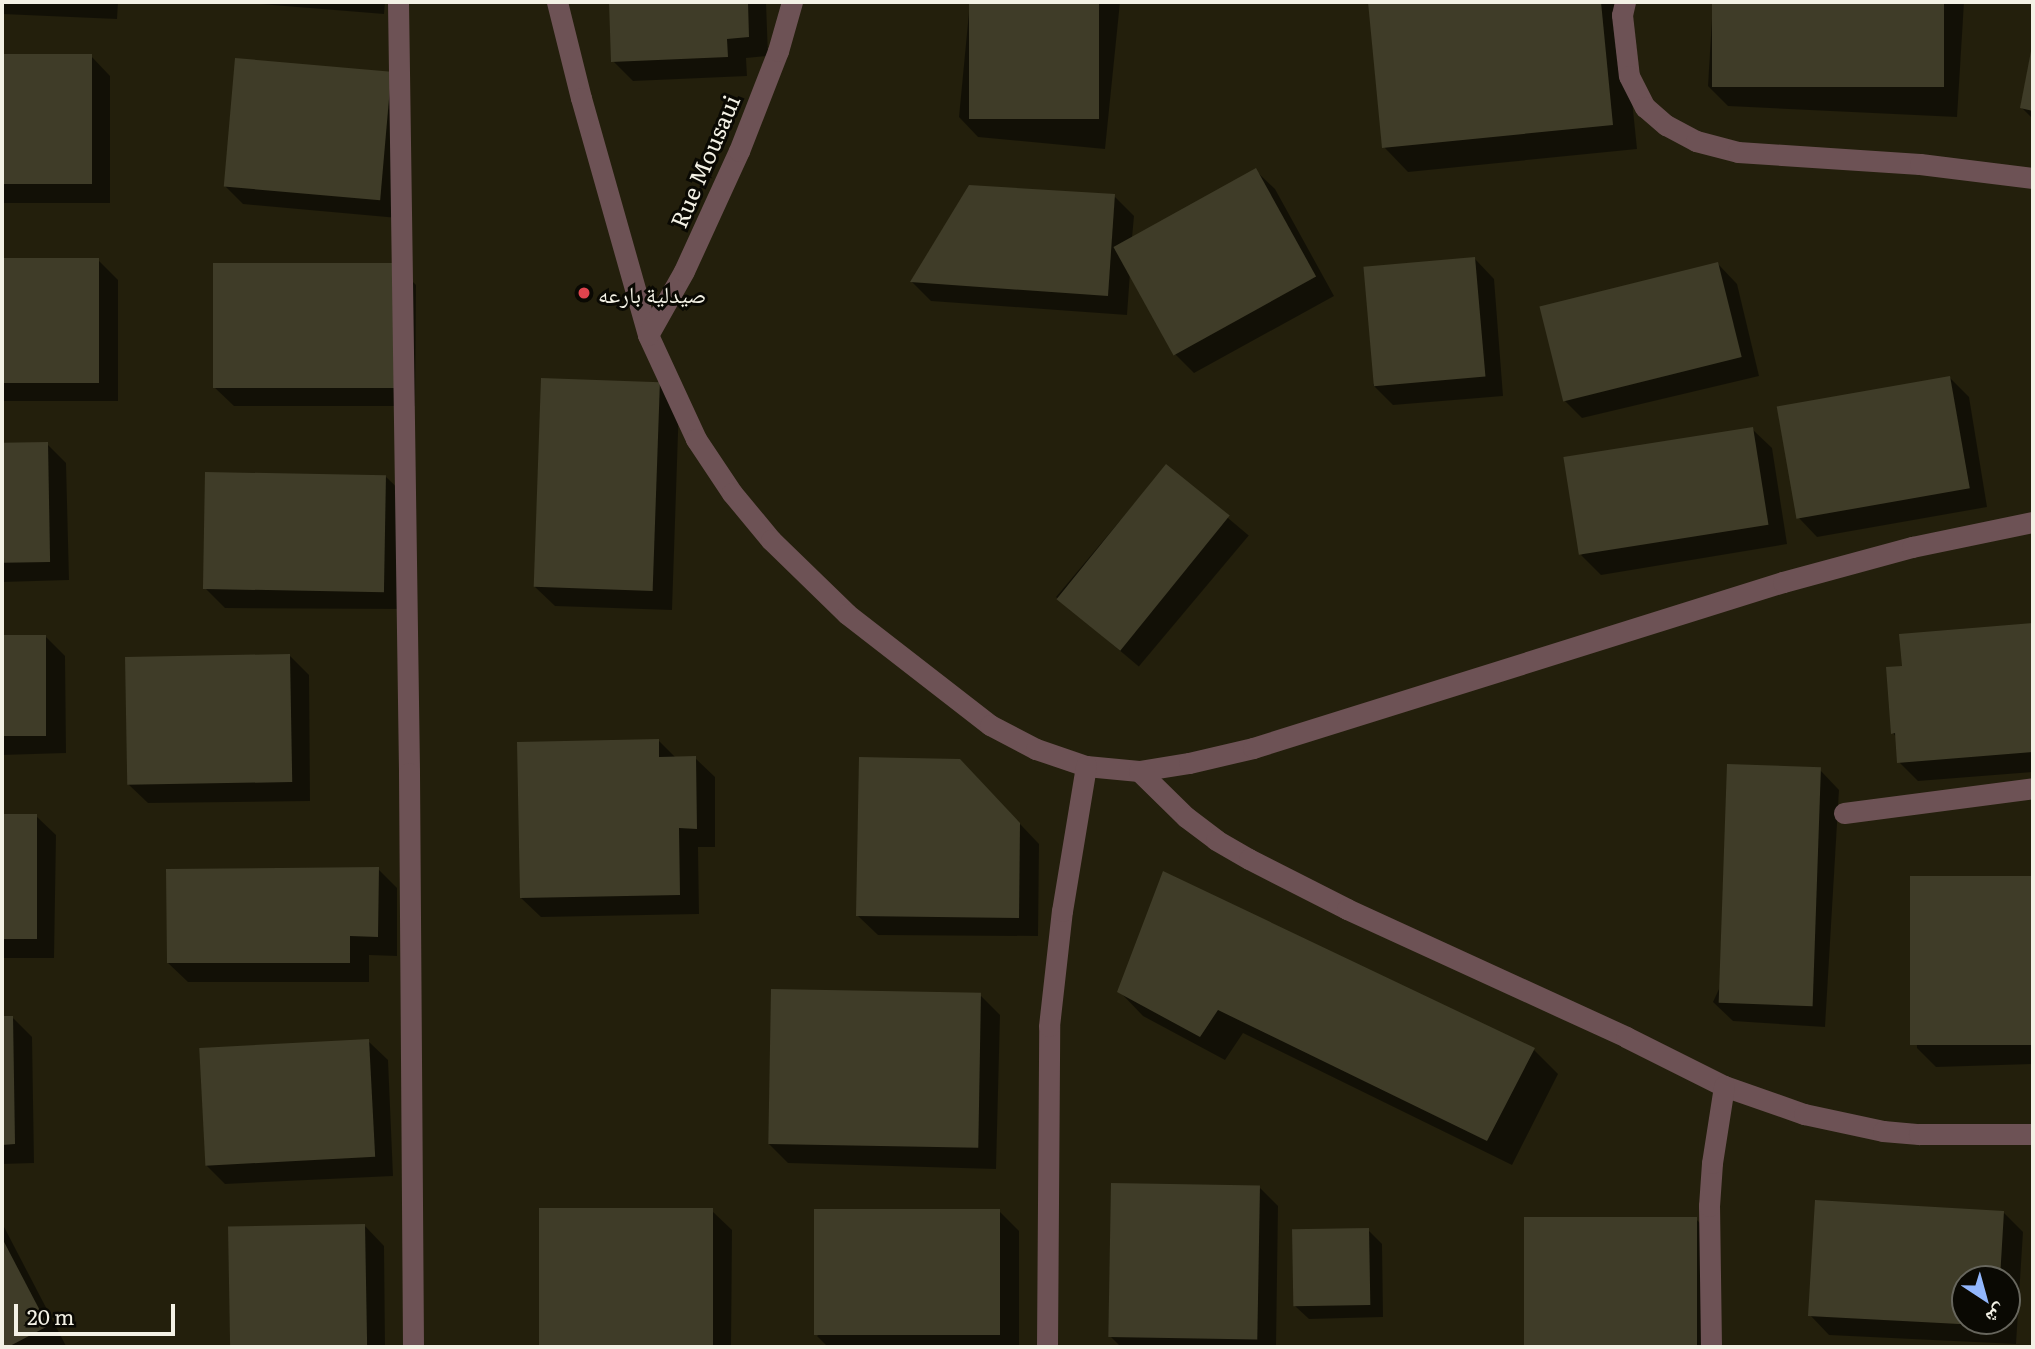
<!DOCTYPE html>
<html>
<head>
<meta charset="utf-8">
<style>
	body { margin:0 }
	#map { position:relative; width:2035px; height:1349px; overflow:hidden; background:#231f0c; font-family:Literata,"Noto Naskh Arabic",serif }
	div>[style] { position:absolute }
	.shadow>* { inset:0; background:#0007; transform-origin:0 0 }
	.building>* { inset:0; background:#3f3c28; transform-origin:0 0 }
	.minor>* { height:21px; margin:-10.5px; padding:0 10.5px; transform-origin:10.5px; border-radius:10.5px; background:#6d5255 }
	.dots>* { width:19px; height:19px; translate:-50% -50%; box-sizing:border-box; border:4px solid #0a0903; border-radius:50% }
	span { translate:-50% -50%; white-space:nowrap; text-align:center; line-height:1.15; -webkit-text-stroke:6px #0a0903; paint-order:stroke }
	.street-label { font-size:23px; color:#f3f1e5 }
	.poi-label { font-size:23px; color:#f3f1e5 }
	.left { translate:0 -50%; text-align:left }
	.frame { position:absolute; inset:0; border:4px solid #f3f1e5; pointer-events:none }
	.north { position:absolute; left:1951px; top:1265px; width:70px; height:70px; box-sizing:border-box; background:#0a0903; border:2px solid #67665d; border-radius:50%; rotate:144deg; font-size:19px; font-weight:700; line-height:28px; text-align:center; color:#f3f1e5 }
	.north::after { content:''; display:block; margin:auto; width:24px; height:32px; background:#92b7fd; clip-path:polygon(50% 0,100% 100%,50% 72%,0 100%) }
	.scale { position:absolute; left:14px; top:1304px; width:161px; height:32px; box-sizing:border-box; border:4px solid #f3f1e5; border-top:0; padding-left:9px; font-size:21px; line-height:24px; white-space:nowrap; color:#f3f1e5; -webkit-text-stroke:5px #0a0903; paint-order:stroke }
</style>
</head>
<body>
<div id="map">
	<div class="shadow">
		<i style="clip-path:polygon(2px 2px,118px 2px,117px 19px,2px 14px)"></i>
		<i style="clip-path:polygon(235px 2px,385px 2px,384px 14px)"></i>
		<i style="clip-path:polygon(611px 2px,766px 2px,768px 56px,746px 58px,747px 76px,633px 81px,613px 61px)"></i>
		<i style="clip-path:polygon(970px 2px,1120px 2px,1105px 149px,978px 137px,959px 117px)"></i>
		<i style="clip-path:polygon(1370px 2px,1622px 2px,1637px 149px,1408px 172px,1384px 147px)"></i>
		<i style="clip-path:polygon(1713px 2px,1964px 2px,1957px 117px,1728px 106px,1708px 86px)"></i>
		<i style="clip-path:polygon(2033px 49px,2033px 119px,2022px 108px)"></i>
		<i style="clip-path:polygon(2px 56px,91px 56px,110px 76px,110px 203px,2px 203px)"></i>
		<i style="clip-path:polygon(391px 74px,410px 94px,398px 218px,243px 204px,224px 185px)"></i>
		<i style="clip-path:polygon(1255px 170px,1275px 189px,1334px 296px,1194px 373px,1175px 354px,1130px 273px,1127px 315px,931px 301px,912px 282px,1114px 196px,1134px 216px,1132px 238px)"></i>
		<i style="clip-path:polygon(1475px 259px,1494px 279px,1503px 396px,1393px 405px,1373px 385px)"></i>
		<i style="clip-path:polygon(98px 260px,118px 280px,118px 401px,2px 401px,2px 261px)"></i>
		<i style="clip-path:polygon(1718px 264px,1737px 284px,1759px 376px,1582px 418px,1563px 399px)"></i>
		<i style="clip-path:polygon(396px 265px,416px 285px,415px 406px,234px 406px,214px 387px)"></i>
		<i style="clip-path:polygon(1949px 377px,1969px 397px,1987px 507px,1817px 537px,1798px 517px)"></i>
		<i style="clip-path:polygon(659px 384px,679px 404px,672px 610px,555px 606px,535px 587px)"></i>
		<i style="clip-path:polygon(1752px 429px,1772px 448px,1787px 544px,1601px 575px,1581px 555px)"></i>
		<i style="clip-path:polygon(47px 444px,66px 463px,69px 580px,2px 582px,2px 445px)"></i>
		<i style="left:1166px;top:466px;width:108px;height:171px;rotate:40deg"></i>
		<i style="clip-path:polygon(385px 476px,405px 495px,403px 609px,225px 608px,205px 588px)"></i>
		<i style="clip-path:polygon(2033px 625px,2033px 772px,1918px 781px,1899px 762px,1897px 738px,1893px 733px,1904px 668px,1901px 636px)"></i>
		<i style="clip-path:polygon(45px 636px,65px 656px,66px 753px,2px 755px,2px 637px)"></i>
		<i style="clip-path:polygon(290px 656px,309px 675px,310px 801px,148px 803px,128px 784px)"></i>
		<i style="clip-path:polygon(658px 740px,676px 758px,695px 758px,715px 777px,715px 847px,698px 847px,699px 914px,541px 917px,521px 898px)"></i>
		<i style="clip-path:polygon(1820px 770px,1839px 790px,1825px 1027px,1733px 1021px,1713px 1002px)"></i>
		<i style="clip-path:polygon(979px 781px,1039px 844px,1038px 936px,878px 935px,858px 916px)"></i>
		<i style="clip-path:polygon(2px 815px,36px 816px,56px 835px,54px 958px,2px 958px)"></i>
		<i style="clip-path:polygon(378px 869px,397px 888px,397px 956px,369px 955px,369px 982px,188px 982px,168px 963px)"></i>
		<i style="clip-path:polygon(2033px 878px,2033px 1064px,1936px 1067px,1917px 1048px,1912px 882px)"></i>
		<i style="clip-path:polygon(1119px 991px,1534px 1050px,1558px 1074px,1512px 1165px,1243px 1033px,1225px 1060px,1143px 1016px)"></i>
		<i style="clip-path:polygon(981px 996px,1000px 1015px,996px 1169px,788px 1163px,769px 1144px)"></i>
		<i style="clip-path:polygon(2px 1018px,13px 1018px,32px 1037px,34px 1163px,2px 1164px)"></i>
		<i style="clip-path:polygon(368px 1041px,388px 1060px,393px 1176px,225px 1184px,206px 1165px)"></i>
		<i style="clip-path:polygon(1259px 1187px,1278px 1206px,1276px 1347px,1121px 1347px,1110px 1336px)"></i>
		<i style="clip-path:polygon(712px 1211px,732px 1230px,731px 1347px,540px 1346px)"></i>
		<i style="clip-path:polygon(999px 1211px,1019px 1231px,1019px 1347px,828px 1347px,817px 1336px)"></i>
		<i style="clip-path:polygon(evenodd,2004px 1213px,2023px 1232px,2016px 1344px,1829px 1335px,1810px 1315px,2004px 1213px,1965px 1279px,2007px 1279px,2007px 1321px,1965px 1321px,1965px 1279px)"></i>
		<i style="clip-path:polygon(1696px 1219px,1715px 1239px,1715px 1347px,1526px 1345px)"></i>
		<i style="clip-path:polygon(2px 1223px,66px 1346px,64px 1347px,2px 1347px)"></i>
		<i style="clip-path:polygon(365px 1226px,384px 1246px,385px 1347px,231px 1347px,230px 1228px)"></i>
		<i style="clip-path:polygon(1368px 1230px,1382px 1244px,1383px 1317px,1309px 1319px,1295px 1306px)"></i>
	</div>
	<div class="building">
		<i style="clip-path:polygon(609px 2px,748px 2px,749px 37px,727px 39px,728px 57px,611px 62px)"></i>
		<i style="left:969px;top:2px;width:130px;height:117px"></i>
		<i style="clip-path:polygon(1368px 2px,1601px 2px,1613px 125px,1382px 148px)"></i>
		<i style="left:1712px;top:2px;width:232px;height:85px"></i>
		<i style="clip-path:polygon(2032px 46px,2033px 47px,2033px 111px,2020px 108px)"></i>
		<i style="left:92px;top:54px;width:130px;height:90px;rotate:90deg"></i>
		<i style="left:235px;top:58px;width:157px;height:129px;rotate:5deg"></i>
		<i style="left:1256px;top:168px;width:124px;height:163px;rotate:61deg"></i>
		<i style="clip-path:polygon(969px 185px,1115px 194px,1108px 296px,910px 282px)"></i>
		<i style="left:1475px;top:257px;width:120px;height:112px;rotate:85deg"></i>
		<i style="left:99px;top:258px;width:125px;height:97px;rotate:90deg"></i>
		<i style="left:1718px;top:262px;width:98px;height:184px;rotate:76deg"></i>
		<i style="left:397px;top:263px;width:125px;height:184px;rotate:90deg"></i>
		<i style="left:1950px;top:376px;width:114px;height:176px;rotate:80deg"></i>
		<i style="left:541px;top:378px;width:119px;height:209px;rotate:2deg"></i>
		<i style="left:1753px;top:427px;width:99px;height:192px;rotate:81deg"></i>
		<i style="left:48px;top:442px;width:120px;height:46px;rotate:89deg"></i>
		<i style="left:1166px;top:464px;width:82px;height:174px;rotate:39deg"></i>
		<i style="left:205px;top:472px;width:181px;height:117px;rotate:1deg"></i>
		<i style="clip-path:polygon(2033px 623px,2033px 752px,1897px 763px,1895px 733px,1891px 734px,1886px 667px,1902px 666px,1899px 634px)"></i>
		<i style="left:2px;top:635px;width:44px;height:101px"></i>
		<i style="left:290px;top:654px;width:128px;height:165px;rotate:89deg"></i>
		<i style="clip-path:polygon(659px 739px,659px 757px,696px 756px,697px 829px,679px 828px,680px 895px,520px 898px,517px 742px)"></i>
		<i style="clip-path:polygon(859px 757px,960px 759px,1020px 823px,1019px 918px,856px 916px)"></i>
		<i style="left:1727px;top:764px;width:94px;height:239px;rotate:2deg"></i>
		<i style="left:2px;top:814px;width:35px;height:125px"></i>
		<i style="clip-path:polygon(379px 867px,378px 937px,350px 936px,350px 963px,167px 963px,166px 869px)"></i>
		<i style="clip-path:polygon(1163px 871px,1535px 1048px,1487px 1141px,1218px 1010px,1200px 1037px,1117px 992px)"></i>
		<i style="left:2033px;top:876px;width:169px;height:123px;rotate:90deg"></i>
		<i style="left:771px;top:989px;width:210px;height:155px;rotate:1deg"></i>
		<i style="clip-path:polygon(2px 1016px,13px 1016px,15px 1144px,2px 1145px)"></i>
		<i style="left:369px;top:1039px;width:118px;height:170px;rotate:87deg"></i>
		<i style="left:1111px;top:1183px;width:149px;height:154px;rotate:1deg"></i>
		<i style="clip-path:polygon(1815px 1200px,2004px 1211px,2000px 1279px,1965px 1279px,1965px 1321px,1998px 1321px,1997px 1326px,1808px 1316px)"></i>
		<i style="left:539px;top:1208px;width:174px;height:139px"></i>
		<i style="left:1000px;top:1209px;width:126px;height:186px;rotate:90deg"></i>
		<i style="left:1697px;top:1217px;width:128px;height:173px;rotate:90deg"></i>
		<i style="left:365px;top:1224px;width:123px;height:137px;rotate:89deg"></i>
		<i style="left:1369px;top:1228px;width:77px;height:77px;rotate:89deg"></i>
		<i style="clip-path:polygon(2px 1238px,48px 1326px,8px 1347px,2px 1347px)"></i>
	</div>
	<div class="minor">
		<i style="left:398px;top:2px;width:771px;rotate:89.18deg"></i>
		<i style="left:409px;top:773px;width:574px;rotate:89.6deg"></i>
		<i style="left:557px;top:2px;width:99px;rotate:76deg"></i>
		<i style="left:581px;top:98px;width:246px;rotate:74.2deg"></i>
		<i style="left:648px;top:335px;width:115px;rotate:65.2deg"></i>
		<i style="left:696px;top:439px;width:65px;rotate:56.3deg"></i>
		<i style="left:732px;top:493px;width:61px;rotate:50.3deg"></i>
		<i style="left:771px;top:540px;width:106px;rotate:44.2deg"></i>
		<i style="left:847px;top:614px;width:181px;rotate:37.8deg"></i>
		<i style="left:990px;top:725px;width:52px;rotate:27.6deg"></i>
		<i style="left:1036px;top:749px;width:53px;rotate:18.8deg"></i>
		<i style="left:1086px;top:766px;width:53px;rotate:5.4deg"></i>
		<i style="left:1139px;top:771px;width:51px;rotate:-9.1deg"></i>
		<i style="left:1189px;top:763px;width:66px;rotate:-13.2deg"></i>
		<i style="left:1253px;top:748px;width:555px;rotate:-17.39deg"></i>
		<i style="left:1783px;top:582px;width:134px;rotate:-15.2deg"></i>
		<i style="left:1912px;top:547px;width:124px;rotate:-11.7deg"></i>
		<i style="left:1625px;top:2px;width:13px;rotate:103deg"></i>
		<i style="left:1622px;top:15px;width:61px;rotate:83.5deg"></i>
		<i style="left:1629px;top:76px;width:35px;rotate:63deg"></i>
		<i style="left:1645px;top:107px;width:28px;rotate:41deg"></i>
		<i style="left:1666px;top:125px;width:34px;rotate:28deg"></i>
		<i style="left:1696px;top:141px;width:43px;rotate:14.7deg"></i>
		<i style="left:1738px;top:152px;width:182px;rotate:3.8deg"></i>
		<i style="left:1920px;top:164px;width:114px;rotate:7.1deg"></i>
		<i style="left:648px;top:335px;width:73px;rotate:-60.6deg"></i>
		<i style="left:684px;top:271px;width:132px;rotate:-65.4deg"></i>
		<i style="left:739px;top:151px;width:107px;rotate:-68.7deg"></i>
		<i style="left:778px;top:51px;width:51px;rotate:-74.1deg"></i>
		<i style="left:1139px;top:771px;width:66px;rotate:44.4deg"></i>
		<i style="left:1186px;top:817px;width:38px;rotate:37deg"></i>
		<i style="left:1216px;top:840px;width:38px;rotate:30deg"></i>
		<i style="left:1249px;top:859px;width:110px;rotate:27deg"></i>
		<i style="left:1347px;top:909px;width:307px;rotate:24.6deg"></i>
		<i style="left:1626px;top:1037px;width:110px;rotate:26.6deg"></i>
		<i style="left:1724px;top:1086px;width:85px;rotate:19.3deg"></i>
		<i style="left:1804px;top:1114px;width:81px;rotate:12.1deg"></i>
		<i style="left:1883px;top:1131px;width:36px;rotate:5deg"></i>
		<i style="left:1919px;top:1134px;width:114px"></i>
		<i style="left:1844px;top:813px;width:191px;rotate:-7.5deg"></i>
		<i style="left:1047px;top:1347px;width:321px;rotate:-89.6deg"></i>
		<i style="left:1049px;top:1026px;width:116px;rotate:-83.6deg"></i>
		<i style="left:1062px;top:911px;width:147px;rotate:-80.6deg"></i>
		<i style="left:1711px;top:1347px;width:141px;rotate:-90.8deg"></i>
		<i style="left:1709px;top:1206px;width:43px;rotate:-86deg"></i>
		<i style="left:1712px;top:1163px;width:78px;rotate:-81.1deg"></i>
	</div>
	<div class="dots">
		<i style="left:584px;top:293px;background:#e0444e"></i>
	</div>
	<div class="street-label">
		<span style="left:704px;top:161px;rotate:-67deg">Rue Mousaui</span>
	</div>
	<div class="poi-label">
		<span class="left" style="left:598px;top:293px">صيدلية بارعه</span>
	</div>
	<div class="frame"></div>
	<div class="north">ش</div>
	<div class="scale">20 m</div>
</div>
</body>
</html>
